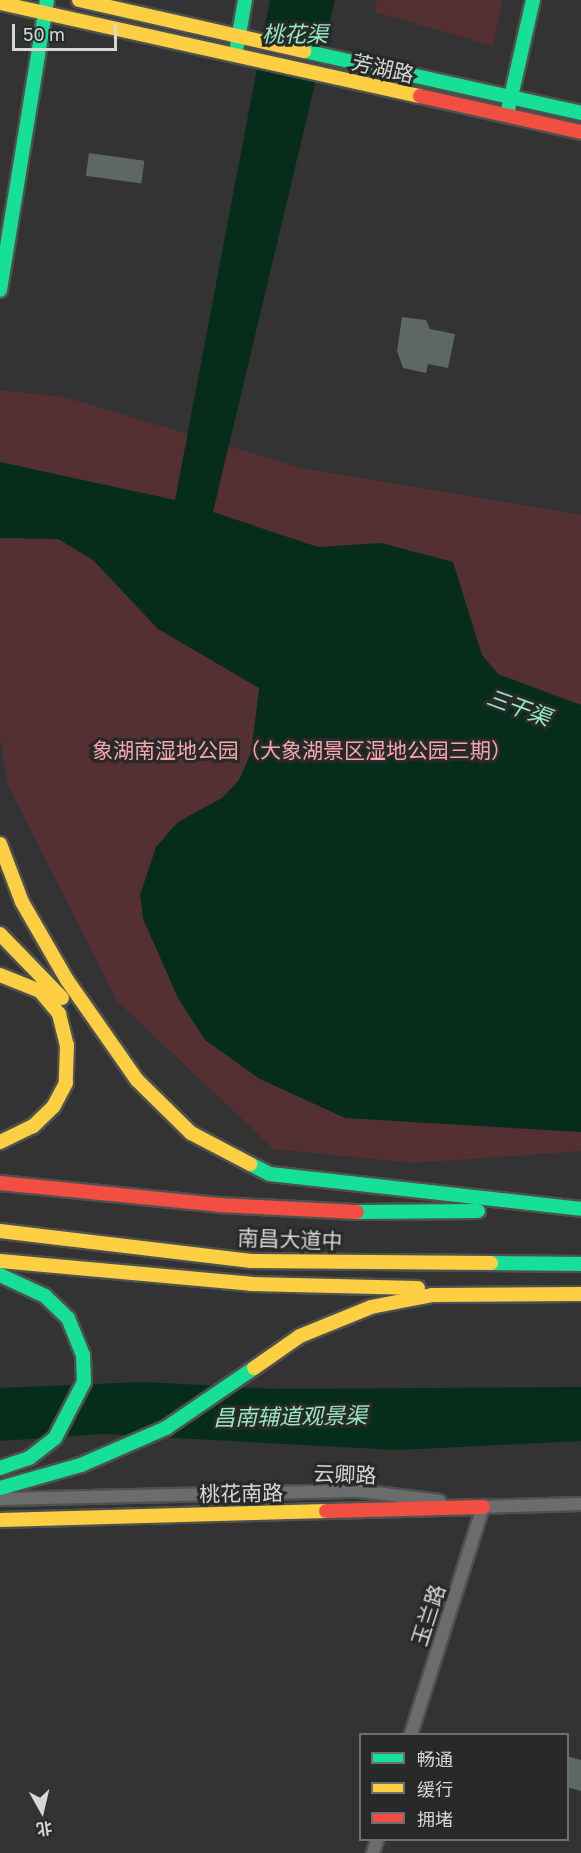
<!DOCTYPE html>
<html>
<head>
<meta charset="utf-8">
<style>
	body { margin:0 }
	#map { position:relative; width:581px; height:1853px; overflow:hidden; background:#323332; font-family:"Golos Text","Noto Sans SC",sans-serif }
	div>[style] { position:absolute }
	.green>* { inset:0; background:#553033 }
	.water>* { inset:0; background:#062c1c }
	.building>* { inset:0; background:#5e6863; transform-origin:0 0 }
	.roads { filter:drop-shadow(2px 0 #4f514f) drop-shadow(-2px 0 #4f514f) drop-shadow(0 2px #4f514f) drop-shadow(0 -2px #4f514f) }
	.street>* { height:12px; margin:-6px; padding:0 6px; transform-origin:6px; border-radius:6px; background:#6b6d6c }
	.fast>* { height:14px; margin:-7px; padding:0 7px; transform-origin:7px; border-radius:7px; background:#16e098 }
	.slow>* { height:14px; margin:-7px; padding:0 7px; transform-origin:7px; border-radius:7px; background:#ffcf43 }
	.jam>* { height:14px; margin:-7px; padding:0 7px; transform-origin:7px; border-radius:7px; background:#f24e42 }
	span { translate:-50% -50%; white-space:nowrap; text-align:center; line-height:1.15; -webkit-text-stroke:6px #272a29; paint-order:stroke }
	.street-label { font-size:21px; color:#d6d8d6 }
	.park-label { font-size:21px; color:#f8a6ab }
	.water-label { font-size:22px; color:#97e8bf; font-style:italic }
	.legend { position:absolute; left:359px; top:1733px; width:210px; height:108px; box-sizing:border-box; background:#272a29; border:2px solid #6d706e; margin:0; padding:8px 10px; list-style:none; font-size:18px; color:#d6d8d6 }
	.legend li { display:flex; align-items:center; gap:12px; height:30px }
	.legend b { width:30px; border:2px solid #6d706e }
	.north { position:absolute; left:12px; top:1781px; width:60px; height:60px; -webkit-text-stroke:4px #272a29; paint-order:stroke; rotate:172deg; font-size:16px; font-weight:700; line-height:24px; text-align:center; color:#d6d8d6 }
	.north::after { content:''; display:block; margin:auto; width:21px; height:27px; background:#d6d8d6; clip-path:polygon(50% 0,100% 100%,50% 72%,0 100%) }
	.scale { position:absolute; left:12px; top:24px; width:105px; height:27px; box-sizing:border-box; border:3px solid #d6d8d6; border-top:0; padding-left:8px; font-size:18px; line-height:21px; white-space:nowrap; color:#d6d8d6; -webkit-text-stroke:4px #272a29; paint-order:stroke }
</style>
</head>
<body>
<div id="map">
	<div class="green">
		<i style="clip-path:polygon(377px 0,502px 0,493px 46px,375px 12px)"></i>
		<i style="clip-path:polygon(0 390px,64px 397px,301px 468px,581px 515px,581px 1151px,413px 1163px,274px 1149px,117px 1001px,8px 785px,0 738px)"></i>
	</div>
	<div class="water">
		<i style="clip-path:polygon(270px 0,335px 0,213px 512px,318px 547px,381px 543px,453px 562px,482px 655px,498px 674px,581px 705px,581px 1132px,345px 1118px,260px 1079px,205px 1040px,178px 998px,143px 919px,140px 895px,156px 847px,178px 822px,222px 798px,239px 780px,251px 753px,259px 688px,158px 629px,93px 560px,58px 539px,0 538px,0 462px,175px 500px)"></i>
		<i style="clip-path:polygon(144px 1382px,273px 1389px,581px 1387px,581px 1441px,397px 1450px,103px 1434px,0 1441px,0 1388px)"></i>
	</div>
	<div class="building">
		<i style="left:89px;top:153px;width:56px;height:23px;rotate:8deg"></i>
		<i style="clip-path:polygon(402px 317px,426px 320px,430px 329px,455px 334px,448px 368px,428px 364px,426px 373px,403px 368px,397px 351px)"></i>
		<i style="clip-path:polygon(567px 1756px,581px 1760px,581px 1791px,567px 1787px)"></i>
	</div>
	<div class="roads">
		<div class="street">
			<i style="left:0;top:1499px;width:360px;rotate:-1.3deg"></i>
			<i style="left:360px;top:1491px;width:80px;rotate:7.2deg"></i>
			<i style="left:477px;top:1507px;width:104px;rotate:-1.7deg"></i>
			<i style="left:411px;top:1734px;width:238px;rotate:-72.4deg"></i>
			<i style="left:373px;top:1853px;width:14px;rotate:-73deg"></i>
		</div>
		<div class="fast">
			<i style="left:237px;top:46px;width:47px;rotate:-80.1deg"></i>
			<i style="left:304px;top:51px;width:284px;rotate:12.6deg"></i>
			<i style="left:508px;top:110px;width:113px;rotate:-77.2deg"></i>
			<i style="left:0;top:290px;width:294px;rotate:-80.8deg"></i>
			<i style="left:250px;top:1164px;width:22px;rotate:27deg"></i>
			<i style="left:270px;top:1174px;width:313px;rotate:6.4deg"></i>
			<i style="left:357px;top:1212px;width:121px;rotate:-0.5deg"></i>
			<i style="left:491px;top:1263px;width:90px;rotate:0.6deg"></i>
			<i style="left:0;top:1275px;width:50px;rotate:25deg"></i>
			<i style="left:45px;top:1296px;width:32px;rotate:44deg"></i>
			<i style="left:68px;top:1318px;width:40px;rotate:68deg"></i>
			<i style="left:83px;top:1355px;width:27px;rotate:88deg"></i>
			<i style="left:84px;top:1382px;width:63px;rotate:117.4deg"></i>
			<i style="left:55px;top:1438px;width:33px;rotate:142deg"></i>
			<i style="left:29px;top:1458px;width:31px;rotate:161deg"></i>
			<i style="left:0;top:1488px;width:84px;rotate:-15.9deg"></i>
			<i style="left:81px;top:1465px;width:93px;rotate:-23.5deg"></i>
			<i style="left:166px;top:1428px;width:107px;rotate:-34.3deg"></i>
		</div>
		<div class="slow">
			<i style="left:79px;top:0;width:231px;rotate:12.8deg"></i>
			<i style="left:0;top:3px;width:430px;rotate:12.5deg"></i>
			<i style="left:0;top:844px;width:62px;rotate:69.2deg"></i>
			<i style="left:22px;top:902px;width:90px;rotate:60deg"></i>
			<i style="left:67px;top:980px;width:122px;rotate:55deg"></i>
			<i style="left:137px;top:1080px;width:76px;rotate:44.5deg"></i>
			<i style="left:191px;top:1133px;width:67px;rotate:27.7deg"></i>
			<i style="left:0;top:934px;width:89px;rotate:45.9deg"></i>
			<i style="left:0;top:975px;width:43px;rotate:21.8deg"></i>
			<i style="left:40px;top:991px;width:30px;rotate:50deg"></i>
			<i style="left:59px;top:1014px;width:32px;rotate:76deg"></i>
			<i style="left:67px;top:1045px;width:38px;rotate:92deg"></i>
			<i style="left:66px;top:1083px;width:27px;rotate:118deg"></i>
			<i style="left:53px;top:1107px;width:28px;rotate:136deg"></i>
			<i style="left:33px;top:1126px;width:37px;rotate:154deg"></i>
			<i style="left:0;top:1231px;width:253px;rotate:6.8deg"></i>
			<i style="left:251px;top:1261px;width:240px;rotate:0.5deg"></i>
			<i style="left:0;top:1261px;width:252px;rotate:5.2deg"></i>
			<i style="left:251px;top:1284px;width:167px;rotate:1.4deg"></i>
			<i style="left:254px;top:1368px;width:56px;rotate:-34.8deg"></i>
			<i style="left:300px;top:1336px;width:77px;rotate:-22.2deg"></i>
			<i style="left:371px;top:1307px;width:62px;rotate:-11.1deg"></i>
			<i style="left:432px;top:1295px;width:149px;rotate:-0.4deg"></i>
			<i style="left:0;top:1520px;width:326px;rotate:-1.6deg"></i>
		</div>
		<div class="jam">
			<i style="left:420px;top:96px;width:165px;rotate:12.6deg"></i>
			<i style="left:0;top:1183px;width:220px;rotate:5.7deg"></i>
			<i style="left:219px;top:1205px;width:138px;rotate:2.9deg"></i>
			<i style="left:326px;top:1511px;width:157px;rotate:-1.5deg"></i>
		</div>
	</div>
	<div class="street-label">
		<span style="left:383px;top:68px;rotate:13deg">芳湖路</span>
		<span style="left:290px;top:1239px;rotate:2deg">南昌大道中</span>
		<span style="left:345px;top:1474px;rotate:2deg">云卿路</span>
		<span style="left:241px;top:1493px;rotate:-1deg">桃花南路</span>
		<span style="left:428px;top:1615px;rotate:-72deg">玉兰路</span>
	</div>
	<div class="park-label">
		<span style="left:302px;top:750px">象湖南湿地公园（大象湖景区湿地公园三期）</span>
	</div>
	<div class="water-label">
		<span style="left:295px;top:34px">桃花渠</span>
		<span style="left:519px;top:707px;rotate:20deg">三干渠</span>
		<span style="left:290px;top:1416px;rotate:-1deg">昌南辅道观景渠</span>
	</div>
	<ul class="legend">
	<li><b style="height:8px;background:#16e098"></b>畅通</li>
	<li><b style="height:8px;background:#ffcf43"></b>缓行</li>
	<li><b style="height:8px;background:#f24e42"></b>拥堵</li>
	</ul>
	<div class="north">北</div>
	<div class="scale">50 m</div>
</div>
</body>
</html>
